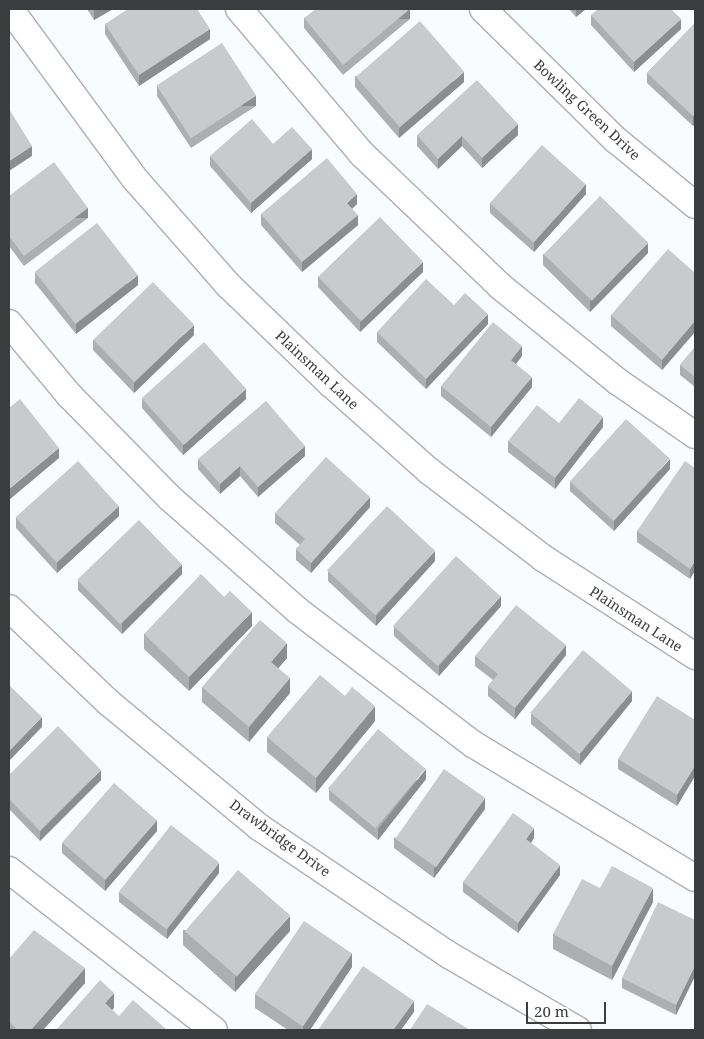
<!DOCTYPE html>
<html>
<head>
<meta charset="utf-8">
<style>
	body { margin:0 }
	#map { position:relative; width:704px; height:1039px; overflow:hidden; background:#f8fcfe; font-family:"Noto Serif",serif }
	div>[style] { position:absolute }
	.roads { filter:drop-shadow(1px 0 #acb0b2) drop-shadow(-1px 0 #acb0b2) drop-shadow(0 1px #acb0b2) drop-shadow(0 -1px #acb0b2) }
	.minor>* { height:26px; margin:-13px; padding:0 13px; transform-origin:13px; border-radius:13px; background:#fff }
	.wall>* { inset:0; background:#abafb1 }
	.shaded-wall>* { inset:0; background:#8b8e90; transform-origin:0 0 }
	.building>* { inset:0; background:#c7cbce; transform-origin:0 0 }
	span { translate:-50% -50%; white-space:nowrap; text-align:center; line-height:1.15; -webkit-text-stroke:4px #fff; paint-order:stroke }
	.street-label { font-size:14px; color:#3b3c3d }
	.frame { position:absolute; inset:0; border:10px solid #3b3c3d; pointer-events:none }
	.scale { position:absolute; left:526px; top:1002px; width:80px; height:22px; box-sizing:border-box; border:2px solid #3b3c3d; border-top:0; padding-left:6px; font-size:15px; line-height:18px; white-space:nowrap; color:#3b3c3d; -webkit-text-stroke:4px #fff; paint-order:stroke }
</style>
</head>
<body>
<div id="map">
	<div class="roads">
		<div class="minor">
			<i style="left:10px;top:9px;width:211px;rotate:53.7deg"></i>
			<i style="left:135px;top:179px;width:141px;rotate:48.7deg"></i>
			<i style="left:228px;top:285px;width:143px;rotate:43.9deg"></i>
			<i style="left:331px;top:384px;width:131px;rotate:41.6deg"></i>
			<i style="left:429px;top:471px;width:143px;rotate:37.3deg"></i>
			<i style="left:543px;top:558px;width:181px;rotate:32.8deg"></i>
			<i style="left:239px;top:9px;width:190px;rotate:49.7deg"></i>
			<i style="left:362px;top:154px;width:191px;rotate:43.7deg"></i>
			<i style="left:500px;top:286px;width:151px;rotate:39.1deg"></i>
			<i style="left:617px;top:381px;width:95px;rotate:34.7deg"></i>
			<i style="left:483px;top:9px;width:187px;rotate:44.6deg"></i>
			<i style="left:616px;top:140px;width:102px;rotate:39.4deg"></i>
			<i style="left:9px;top:323px;width:94px;rotate:50.2deg"></i>
			<i style="left:69px;top:395px;width:144px;rotate:45.6deg"></i>
			<i style="left:170px;top:498px;width:169px;rotate:41.4deg"></i>
			<i style="left:297px;top:610px;width:221px;rotate:37.3deg"></i>
			<i style="left:473px;top:744px;width:259px;rotate:31.1deg"></i>
			<i style="left:9px;top:608px;width:137px;rotate:43.5deg"></i>
			<i style="left:108px;top:702px;width:196px;rotate:39.6deg"></i>
			<i style="left:259px;top:827px;width:229px;rotate:34deg"></i>
			<i style="left:449px;top:955px;width:149px;rotate:30.2deg"></i>
			<i style="left:9px;top:870px;width:260px;rotate:38deg"></i>
		</div>
	</div>
	<div class="wall">
		<i style="clip-path:polygon(87px 9px,113px 9px,94px 20px)"></i>
		<i style="clip-path:polygon(569px 9px,586px 9px,576px 17px)"></i>
		<i style="clip-path:polygon(591px 15px,681px 29px,634px 72px,591px 25px)"></i>
		<i style="clip-path:polygon(304px 18px,410px 19px,343px 75px,304px 28px)"></i>
		<i style="clip-path:polygon(695px 23px,695px 124px,693px 126px,647px 83px,647px 73px)"></i>
		<i style="clip-path:polygon(105px 24px,210px 39px,139px 86px,105px 34px)"></i>
		<i style="clip-path:polygon(355px 76px,464px 82px,399px 138px,355px 87px)"></i>
		<i style="clip-path:polygon(157px 86px,256px 106px,191px 148px,157px 96px)"></i>
		<i style="clip-path:polygon(417px 135px,518px 135px,482px 168px,462px 146px,438px 169px,417px 146px)"></i>
		<i style="clip-path:polygon(273px 144px,312px 159px,251px 213px,210px 166px,210px 156px)"></i>
		<i style="clip-path:polygon(586px 194px,534px 252px,490px 213px,490px 203px)"></i>
		<i style="clip-path:polygon(9px 196px,88px 218px,24px 266px,9px 246px)"></i>
		<i style="clip-path:polygon(357px 204px,352px 209px,358px 225px,302px 272px,261px 225px,261px 214px)"></i>
		<i style="clip-path:polygon(648px 253px,590px 312px,543px 265px,543px 254px)"></i>
		<i style="clip-path:polygon(35px 272px,138px 285px,76px 334px,35px 283px)"></i>
		<i style="clip-path:polygon(423px 272px,360px 332px,318px 287px,318px 277px)"></i>
		<i style="clip-path:polygon(695px 273px,695px 332px,662px 370px,611px 326px,611px 315px)"></i>
		<i style="clip-path:polygon(454px 305px,488px 324px,426px 389px,377px 342px,377px 332px)"></i>
		<i style="clip-path:polygon(194px 335px,134px 393px,93px 350px,93px 340px)"></i>
		<i style="clip-path:polygon(695px 347px,695px 387px,680px 375px,680px 365px)"></i>
		<i style="clip-path:polygon(522px 356px,516px 364px,532px 387px,491px 437px,441px 396px,441px 386px)"></i>
		<i style="clip-path:polygon(142px 398px,246px 399px,183px 455px,142px 408px)"></i>
		<i style="clip-path:polygon(603px 427px,555px 489px,508px 452px,508px 441px)"></i>
		<i style="clip-path:polygon(305px 456px,258px 497px,240px 476px,220px 494px,198px 469px,198px 459px)"></i>
		<i style="clip-path:polygon(695px 468px,690px 579px,637px 542px,637px 531px)"></i>
		<i style="clip-path:polygon(670px 469px,614px 531px,570px 491px,570px 481px)"></i>
		<i style="clip-path:polygon(370px 507px,311px 573px,296px 560px,296px 549px,300px 545px,275px 523px,275px 513px)"></i>
		<i style="clip-path:polygon(119px 516px,57px 573px,16px 528px,16px 518px)"></i>
		<i style="clip-path:polygon(435px 561px,376px 626px,328px 581px,328px 571px)"></i>
		<i style="clip-path:polygon(182px 574px,122px 634px,78px 590px,78px 580px)"></i>
		<i style="clip-path:polygon(224px 597px,252px 626px,189px 691px,144px 649px,144px 634px)"></i>
		<i style="clip-path:polygon(501px 606px,439px 676px,394px 636px,394px 626px)"></i>
		<i style="clip-path:polygon(566px 655px,515px 719px,488px 696px,488px 686px,493px 680px,475px 666px,475px 656px)"></i>
		<i style="clip-path:polygon(287px 658px,278px 668px,290px 693px,249px 742px,202px 702px,202px 687px)"></i>
		<i style="clip-path:polygon(632px 701px,580px 765px,531px 724px,531px 714px)"></i>
		<i style="clip-path:polygon(695px 720px,695px 776px,677px 806px,618px 769px,618px 759px)"></i>
		<i style="clip-path:polygon(375px 721px,316px 793px,267px 752px,267px 737px)"></i>
		<i style="clip-path:polygon(9px 775px,101px 780px,40px 841px,9px 809px)"></i>
		<i style="clip-path:polygon(426px 779px,378px 840px,329px 800px,329px 790px)"></i>
		<i style="clip-path:polygon(695px 807px,695px 820px,694px 819px,694px 809px)"></i>
		<i style="clip-path:polygon(485px 809px,434px 878px,394px 848px,394px 838px)"></i>
		<i style="clip-path:polygon(157px 831px,105px 891px,62px 853px,62px 843px)"></i>
		<i style="clip-path:polygon(534px 838px,531px 843px,560px 875px,518px 933px,463px 892px,463px 882px)"></i>
		<i style="clip-path:polygon(219px 873px,167px 939px,119px 902px,119px 892px)"></i>
		<i style="clip-path:polygon(600px 888px,653px 902px,612px 980px,553px 949px,553px 934px)"></i>
		<i style="clip-path:polygon(695px 920px,695px 976px,676px 1015px,622px 988px,622px 978px)"></i>
		<i style="clip-path:polygon(183px 930px,290px 931px,235px 992px,183px 945px)"></i>
		<i style="clip-path:polygon(9px 959px,85px 983px,43px 1030px,9px 1030px)"></i>
		<i style="clip-path:polygon(352px 967px,310px 1030px,288px 1030px,255px 1008px,255px 994px)"></i>
	</div>
	<div class="shaded-wall">
		<i style="clip-path:polygon(97px 9px,113px 9px,94px 20px,94px 10px)"></i>
		<i style="left:410px;top:9px;width:10px;height:87px;rotate:90deg"></i>
		<i style="clip-path:polygon(576px 9px,586px 9px,576px 17px)"></i>
		<i style="clip-path:polygon(681px 19px,681px 29px,634px 72px,634px 62px)"></i>
		<i style="clip-path:polygon(210px 29px,210px 39px,139px 86px,139px 75px)"></i>
		<i style="clip-path:polygon(464px 72px,464px 82px,399px 138px,399px 128px)"></i>
		<i style="left:256px;top:96px;width:10px;height:77px;rotate:90deg"></i>
		<i style="clip-path:polygon(695px 114px,695px 124px,693px 126px,693px 116px)"></i>
		<i style="clip-path:polygon(518px 124px,518px 135px,482px 168px,482px 158px)"></i>
		<i style="clip-path:polygon(462px 136px,462px 146px,438px 169px,438px 159px)"></i>
		<i style="clip-path:polygon(32px 146px,32px 156px,9px 171px,9px 161px)"></i>
		<i style="clip-path:polygon(312px 149px,312px 159px,251px 213px,251px 203px)"></i>
		<i style="clip-path:polygon(586px 184px,586px 194px,534px 252px,534px 242px)"></i>
		<i style="clip-path:polygon(357px 194px,357px 204px,347px 213px,347px 203px)"></i>
		<i style="left:88px;top:208px;width:10px;height:80px;rotate:90deg"></i>
		<i style="clip-path:polygon(358px 215px,358px 225px,302px 272px,302px 262px)"></i>
		<i style="clip-path:polygon(648px 243px,648px 253px,590px 312px,590px 301px)"></i>
		<i style="clip-path:polygon(423px 262px,423px 272px,360px 332px,360px 322px)"></i>
		<i style="clip-path:polygon(138px 275px,138px 285px,76px 334px,76px 324px)"></i>
		<i style="clip-path:polygon(488px 314px,488px 324px,426px 389px,426px 379px)"></i>
		<i style="clip-path:polygon(695px 321px,695px 332px,662px 370px,662px 360px)"></i>
		<i style="clip-path:polygon(194px 325px,194px 335px,134px 393px,134px 383px)"></i>
		<i style="clip-path:polygon(522px 346px,522px 356px,511px 370px,511px 360px)"></i>
		<i style="clip-path:polygon(532px 377px,532px 387px,491px 437px,491px 427px)"></i>
		<i style="clip-path:polygon(246px 389px,246px 399px,183px 455px,183px 445px)"></i>
		<i style="clip-path:polygon(603px 417px,603px 427px,555px 489px,555px 478px)"></i>
		<i style="clip-path:polygon(305px 446px,305px 456px,258px 497px,258px 487px)"></i>
		<i style="clip-path:polygon(59px 448px,59px 458px,9px 500px,9px 489px)"></i>
		<i style="clip-path:polygon(670px 459px,670px 469px,614px 531px,614px 521px)"></i>
		<i style="clip-path:polygon(240px 466px,240px 476px,220px 494px,220px 484px)"></i>
		<i style="clip-path:polygon(370px 497px,370px 507px,311px 573px,311px 563px)"></i>
		<i style="clip-path:polygon(119px 506px,119px 516px,57px 573px,57px 563px)"></i>
		<i style="clip-path:polygon(435px 551px,435px 561px,376px 626px,376px 616px)"></i>
		<i style="clip-path:polygon(695px 561px,695px 571px,690px 579px,690px 569px)"></i>
		<i style="clip-path:polygon(182px 564px,182px 574px,122px 634px,122px 623px)"></i>
		<i style="clip-path:polygon(501px 596px,501px 606px,439px 676px,439px 666px)"></i>
		<i style="clip-path:polygon(252px 612px,252px 626px,189px 691px,189px 677px)"></i>
		<i style="clip-path:polygon(287px 643px,287px 658px,271px 677px,271px 662px)"></i>
		<i style="clip-path:polygon(566px 645px,566px 655px,515px 719px,515px 708px)"></i>
		<i style="clip-path:polygon(290px 678px,290px 693px,249px 742px,249px 727px)"></i>
		<i style="clip-path:polygon(632px 691px,632px 701px,580px 765px,580px 754px)"></i>
		<i style="clip-path:polygon(375px 706px,375px 721px,316px 793px,316px 778px)"></i>
		<i style="clip-path:polygon(42px 717px,42px 727px,9px 761px,9px 751px)"></i>
		<i style="clip-path:polygon(695px 766px,695px 776px,677px 806px,677px 795px)"></i>
		<i style="clip-path:polygon(426px 769px,426px 779px,378px 840px,378px 829px)"></i>
		<i style="clip-path:polygon(101px 770px,101px 780px,40px 841px,40px 831px)"></i>
		<i style="clip-path:polygon(485px 798px,485px 809px,434px 878px,434px 868px)"></i>
		<i style="clip-path:polygon(157px 820px,157px 831px,105px 891px,105px 880px)"></i>
		<i style="clip-path:polygon(534px 828px,534px 838px,526px 850px,526px 839px)"></i>
		<i style="clip-path:polygon(219px 863px,219px 873px,167px 939px,167px 929px)"></i>
		<i style="clip-path:polygon(560px 865px,560px 875px,518px 933px,518px 923px)"></i>
		<i style="clip-path:polygon(653px 888px,653px 902px,612px 980px,612px 966px)"></i>
		<i style="clip-path:polygon(290px 916px,290px 931px,235px 992px,235px 977px)"></i>
		<i style="clip-path:polygon(352px 953px,352px 967px,310px 1030px,303px 1030px,303px 1026px)"></i>
		<i style="clip-path:polygon(695px 966px,695px 976px,676px 1015px,676px 1005px)"></i>
		<i style="clip-path:polygon(85px 968px,85px 983px,43px 1030px,31px 1030px)"></i>
		<i style="clip-path:polygon(114px 993px,114px 1008px,105px 1018px,105px 1003px)"></i>
		<i style="clip-path:polygon(414px 1001px,414px 1012px,401px 1030px,393px 1030px)"></i>
	</div>
	<div class="building">
		<i style="clip-path:polygon(128px 9px,197px 9px,210px 29px,139px 75px,105px 24px)"></i>
		<i style="clip-path:polygon(316px 9px,410px 9px,343px 65px,304px 18px)"></i>
		<i style="clip-path:polygon(598px 9px,671px 9px,681px 19px,634px 62px,591px 15px)"></i>
		<i style="left:420px;top:21px;width:67px;height:85px;rotate:49deg"></i>
		<i style="clip-path:polygon(695px 23px,695px 114px,693px 116px,647px 73px)"></i>
		<i style="left:222px;top:43px;width:63px;height:78px;rotate:57deg"></i>
		<i style="clip-path:polygon(477px 80px,518px 124px,482px 158px,462px 136px,438px 159px,417px 135px)"></i>
		<i style="clip-path:polygon(9px 109px,32px 146px,9px 161px)"></i>
		<i style="clip-path:polygon(252px 119px,273px 144px,292px 127px,312px 149px,251px 203px,210px 156px)"></i>
		<i style="left:542px;top:145px;width:59px;height:78px;rotate:42deg"></i>
		<i style="clip-path:polygon(327px 158px,357px 194px,347px 203px,358px 215px,302px 262px,261px 214px)"></i>
		<i style="clip-path:polygon(54px 162px,88px 208px,24px 256px,9px 236px,9px 196px)"></i>
		<i style="left:600px;top:196px;width:67px;height:81px;rotate:44deg"></i>
		<i style="left:380px;top:217px;width:62px;height:86px;rotate:46deg"></i>
		<i style="left:97px;top:223px;width:66px;height:79px;rotate:52deg"></i>
		<i style="clip-path:polygon(668px 249px,695px 273px,695px 321px,662px 360px,611px 315px)"></i>
		<i style="clip-path:polygon(426px 279px,454px 305px,465px 293px,488px 314px,426px 379px,377px 332px)"></i>
		<i style="left:153px;top:282px;width:59px;height:83px;rotate:46deg"></i>
		<i style="clip-path:polygon(493px 322px,522px 346px,511px 360px,532px 377px,491px 427px,441px 386px)"></i>
		<i style="left:204px;top:342px;width:63px;height:84px;rotate:48deg"></i>
		<i style="clip-path:polygon(695px 347px,695px 377px,680px 365px)"></i>
		<i style="clip-path:polygon(579px 398px,603px 417px,555px 478px,508px 441px,537px 405px,559px 423px)"></i>
		<i style="clip-path:polygon(20px 399px,59px 448px,9px 489px,9px 408px)"></i>
		<i style="clip-path:polygon(266px 401px,305px 446px,258px 487px,240px 466px,220px 484px,198px 459px)"></i>
		<i style="left:626px;top:419px;width:59px;height:84px;rotate:42deg"></i>
		<i style="clip-path:polygon(326px 457px,370px 497px,311px 563px,296px 549px,305px 539px,275px 513px)"></i>
		<i style="left:78px;top:461px;width:61px;height:84px;rotate:48deg"></i>
		<i style="clip-path:polygon(685px 461px,695px 468px,695px 561px,690px 569px,637px 531px)"></i>
		<i style="left:387px;top:506px;width:66px;height:88px;rotate:43deg"></i>
		<i style="left:139px;top:520px;width:62px;height:86px;rotate:46deg"></i>
		<i style="left:456px;top:556px;width:60px;height:94px;rotate:42deg"></i>
		<i style="clip-path:polygon(201px 574px,224px 597px,230px 591px,252px 612px,189px 677px,144px 634px)"></i>
		<i style="clip-path:polygon(516px 605px,566px 645px,515px 708px,488px 686px,498px 674px,475px 656px)"></i>
		<i style="clip-path:polygon(260px 620px,287px 643px,271px 662px,290px 678px,249px 727px,202px 687px)"></i>
		<i style="left:583px;top:650px;width:64px;height:82px;rotate:40deg"></i>
		<i style="clip-path:polygon(320px 675px,345px 696px,352px 687px,375px 706px,316px 778px,267px 737px)"></i>
		<i style="clip-path:polygon(9px 685px,42px 717px,9px 751px)"></i>
		<i style="clip-path:polygon(657px 696px,695px 720px,695px 766px,677px 795px,618px 759px)"></i>
		<i style="clip-path:polygon(58px 726px,101px 770px,40px 831px,9px 799px,9px 775px)"></i>
		<i style="left:378px;top:729px;width:62px;height:78px;rotate:40deg"></i>
		<i style="left:444px;top:769px;width:50px;height:85px;rotate:35deg"></i>
		<i style="left:114px;top:783px;width:57px;height:79px;rotate:41deg"></i>
		<i style="clip-path:polygon(513px 813px,534px 828px,526px 839px,560px 865px,518px 923px,463px 882px)"></i>
		<i style="left:171px;top:825px;width:61px;height:85px;rotate:38deg"></i>
		<i style="clip-path:polygon(612px 866px,653px 888px,612px 966px,553px 934px,582px 879px,600px 888px)"></i>
		<i style="left:238px;top:870px;width:69px;height:81px;rotate:41deg"></i>
		<i style="clip-path:polygon(658px 902px,695px 920px,695px 966px,676px 1005px,622px 978px)"></i>
		<i style="left:304px;top:921px;width:58px;height:88px;rotate:34deg"></i>
		<i style="clip-path:polygon(34px 930px,85px 968px,31px 1030px,18px 1030px,9px 1022px,9px 959px)"></i>
		<i style="clip-path:polygon(363px 966px,414px 1001px,393px 1030px,318px 1030px)"></i>
		<i style="clip-path:polygon(100px 980px,114px 993px,105px 1003px,119px 1016px,133px 1000px,166px 1029px,165px 1030px,56px 1030px)"></i>
		<i style="clip-path:polygon(427px 1004px,470px 1030px,410px 1030px)"></i>
	</div>
	<div class="street-label">
		<span style="left:587px;top:110px;rotate:43deg">Bowling Green Drive</span>
		<span style="left:317px;top:370px;rotate:43deg">Plainsman Lane</span>
		<span style="left:636px;top:619px;rotate:33deg">Plainsman Lane</span>
		<span style="left:280px;top:838px;rotate:36deg">Drawbridge Drive</span>
	</div>
	<div class="frame"></div>
	<div class="scale">20 m</div>
</div>
</body>
</html>
